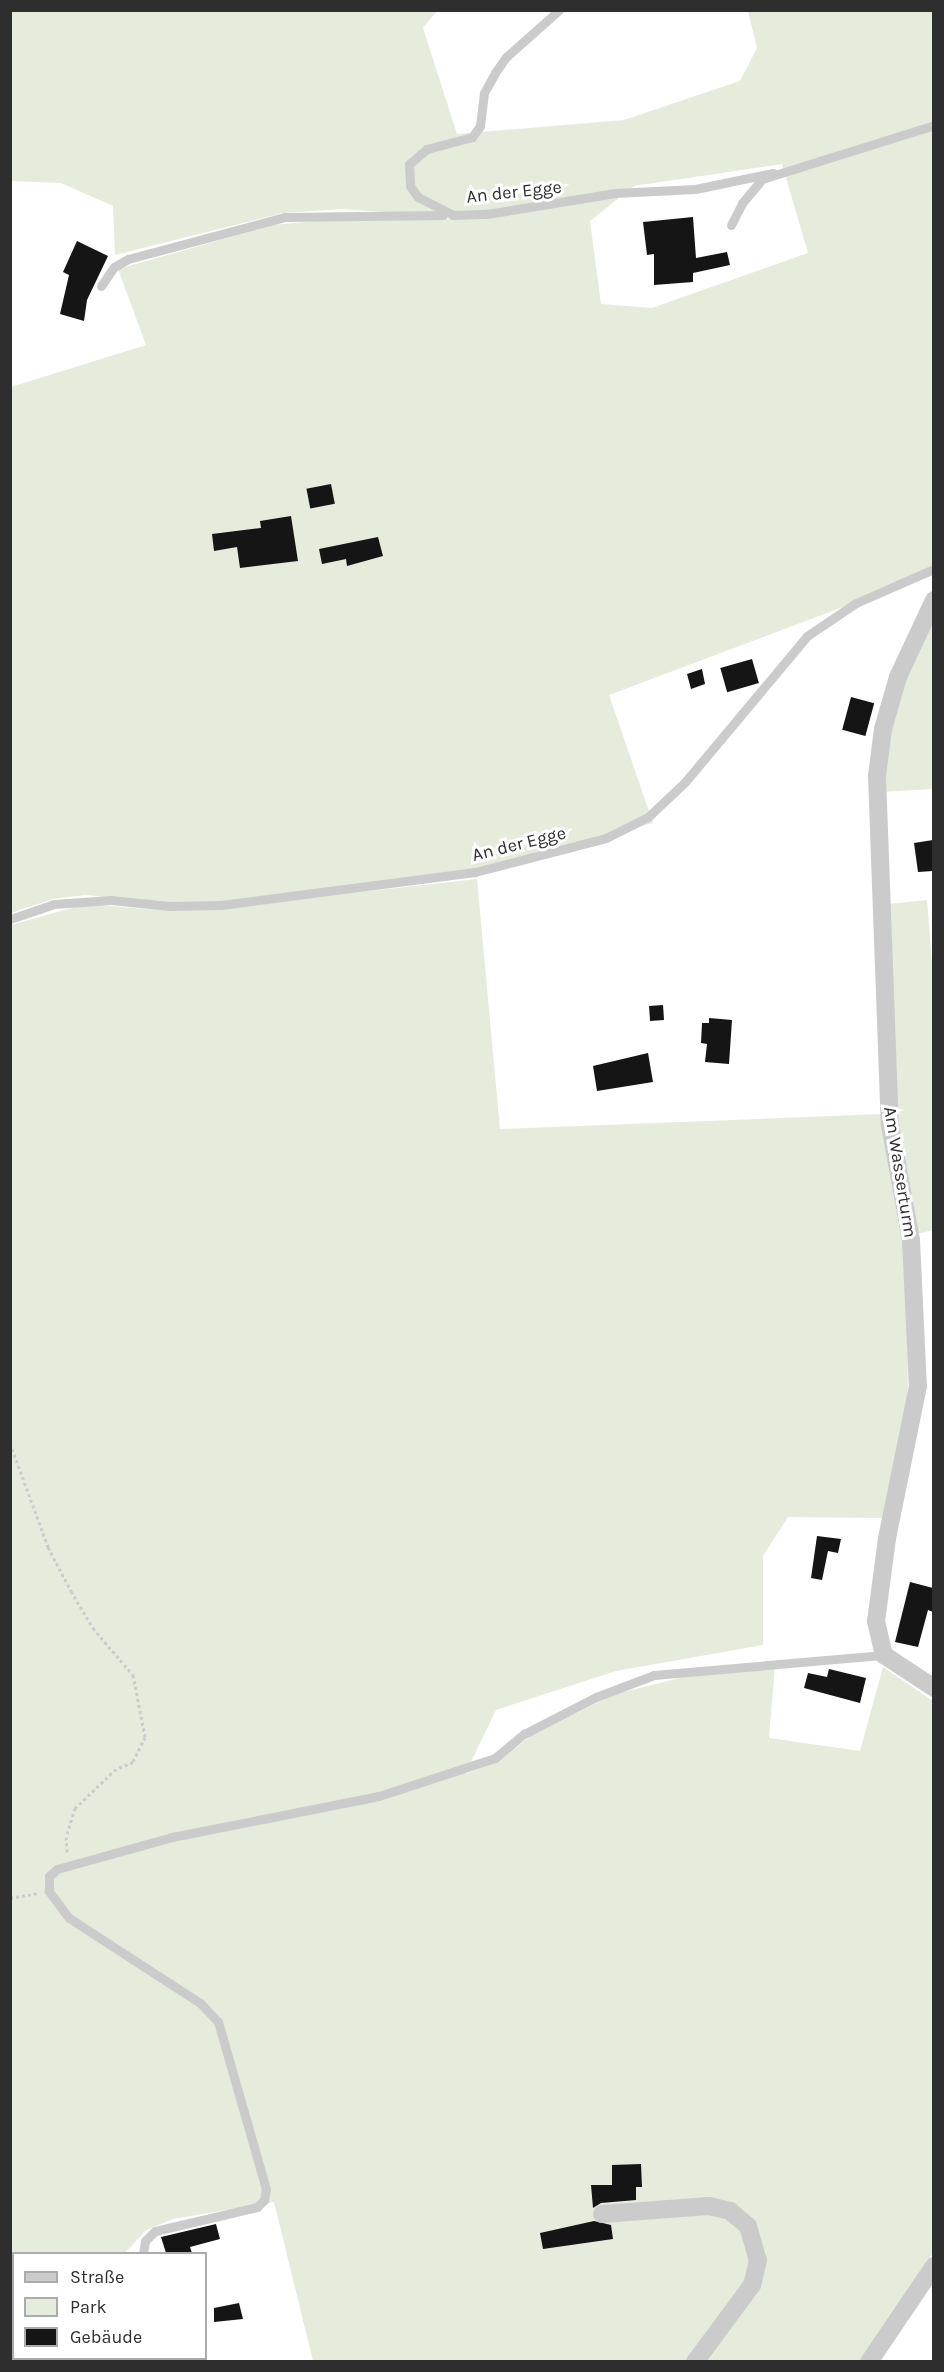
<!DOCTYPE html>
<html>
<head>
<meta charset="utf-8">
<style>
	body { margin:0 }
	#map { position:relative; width:944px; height:2372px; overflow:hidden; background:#fff; font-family:Karla,sans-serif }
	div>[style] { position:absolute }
	.green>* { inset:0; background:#e5ecdb }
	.building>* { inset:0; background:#151515; transform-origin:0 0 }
	.path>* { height:3px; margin-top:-1.5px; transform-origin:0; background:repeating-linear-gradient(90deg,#cbcbcb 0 3px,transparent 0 6px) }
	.lane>* { height:9px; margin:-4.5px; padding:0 4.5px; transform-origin:4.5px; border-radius:4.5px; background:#cbcbcb }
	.street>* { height:18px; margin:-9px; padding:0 9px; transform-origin:9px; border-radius:9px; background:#cbcbcb }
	span { translate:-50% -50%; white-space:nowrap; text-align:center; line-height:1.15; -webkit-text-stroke:6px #fff; paint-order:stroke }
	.street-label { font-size:18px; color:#2e2e2e }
	.frame { position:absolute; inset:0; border:12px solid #2e2e2e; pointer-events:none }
	.legend { position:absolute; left:12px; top:2252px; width:195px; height:108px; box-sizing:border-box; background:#fff; border:2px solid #ababab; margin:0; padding:8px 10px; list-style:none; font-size:18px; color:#2e2e2e }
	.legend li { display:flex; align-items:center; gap:12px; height:30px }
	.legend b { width:30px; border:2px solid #ababab }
</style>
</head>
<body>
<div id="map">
	<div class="green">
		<i style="clip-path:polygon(evenodd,11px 11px,437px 11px,423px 28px,457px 134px,624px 120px,740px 81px,757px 48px,748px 11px,933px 11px,933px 573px,609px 695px,653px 823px,477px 868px,221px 902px,168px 903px,85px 895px,53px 899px,11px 913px,11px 387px,146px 345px,118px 269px,273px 225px,352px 218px,482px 219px,341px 209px,283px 213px,115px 255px,113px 206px,61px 183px,11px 181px,11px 11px,782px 164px,808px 253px,652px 308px,601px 304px,590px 221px,634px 186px,782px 164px)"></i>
		<i style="clip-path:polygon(933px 614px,933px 789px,883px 792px,889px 734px,905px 681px)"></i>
		<i style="clip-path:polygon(477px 879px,500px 1129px,882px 1114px,907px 1260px,908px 1420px,884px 1518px,788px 1517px,763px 1556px,763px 1645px,616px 1671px,496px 1710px,465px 1774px,498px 1762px,531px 1736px,615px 1694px,696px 1674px,775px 1666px,769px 1738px,860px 1751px,883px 1667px,933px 1701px,933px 2253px,861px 2361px,313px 2361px,274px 2202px,173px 2219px,146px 2230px,125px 2253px,14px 2254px,11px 2327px,11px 925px,86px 904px,171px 911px,219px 908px)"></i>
		<i style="clip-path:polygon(927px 900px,934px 990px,934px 1230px,916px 1234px,897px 1128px,888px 904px)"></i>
	</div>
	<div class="building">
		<i style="clip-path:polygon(693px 217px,696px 258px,727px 252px,730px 265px,693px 273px,693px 282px,654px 285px,654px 254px,647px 255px,643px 222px)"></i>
		<i style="clip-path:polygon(77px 241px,108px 256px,87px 300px,84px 321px,60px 314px,69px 275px,63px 272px)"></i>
		<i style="left:331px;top:484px;width:20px;height:25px;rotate:79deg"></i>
		<i style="clip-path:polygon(291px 516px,298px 561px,240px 568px,237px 547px,214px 551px,212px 534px,261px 528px,260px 521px)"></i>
		<i style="clip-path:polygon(378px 537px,383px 556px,347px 566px,346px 559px,322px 564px,319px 549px)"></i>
		<i style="left:752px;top:659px;width:25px;height:33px;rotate:74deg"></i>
		<i style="clip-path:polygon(702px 669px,705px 684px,691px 689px,687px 674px)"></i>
		<i style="left:851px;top:697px;width:24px;height:34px;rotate:15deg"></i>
		<i style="clip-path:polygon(933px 840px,933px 871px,918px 872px,914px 843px)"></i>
		<i style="left:663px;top:1005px;width:15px;height:14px;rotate:86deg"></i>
		<i style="clip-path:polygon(709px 1018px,732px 1020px,729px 1064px,705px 1062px,707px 1044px,701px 1043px,702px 1023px,709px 1023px)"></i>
		<i style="clip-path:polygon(648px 1053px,653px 1082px,597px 1091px,593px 1066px)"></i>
		<i style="clip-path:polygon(817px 1536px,841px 1539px,838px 1553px,828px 1551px,822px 1580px,811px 1578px)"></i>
		<i style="clip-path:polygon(910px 1582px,933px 1588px,933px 1612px,928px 1610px,918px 1647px,895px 1642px)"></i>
		<i style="clip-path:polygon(829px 1669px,866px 1678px,860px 1703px,804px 1688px,808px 1673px,827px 1677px)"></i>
		<i style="clip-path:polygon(641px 2164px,642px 2187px,636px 2187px,636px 2200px,601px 2203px,593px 2208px,591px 2185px,612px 2185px,612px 2165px)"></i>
		<i style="clip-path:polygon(594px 2221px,611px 2225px,613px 2239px,543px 2249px,540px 2233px)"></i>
		<i style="clip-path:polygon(216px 2224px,220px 2239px,190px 2247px,192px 2253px,166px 2253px,161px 2237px)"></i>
		<i style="clip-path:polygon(239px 2303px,243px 2319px,214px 2322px,214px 2308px)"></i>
	</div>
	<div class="path">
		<i style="left:10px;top:1443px;width:111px;rotate:69.9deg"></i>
		<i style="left:48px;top:1547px;width:50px;rotate:62.4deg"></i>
		<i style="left:71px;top:1591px;width:43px;rotate:59.3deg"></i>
		<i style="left:93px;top:1628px;width:62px;rotate:49.6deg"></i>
		<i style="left:133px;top:1675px;width:63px;rotate:79deg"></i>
		<i style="left:145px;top:1737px;width:28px;rotate:116deg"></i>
		<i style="left:133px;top:1762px;width:18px;rotate:158deg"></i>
		<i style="left:116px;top:1769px;width:57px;rotate:136.4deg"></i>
		<i style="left:75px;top:1808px;width:30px;rotate:107deg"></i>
		<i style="left:66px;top:1837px;width:16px;rotate:86deg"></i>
		<i style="left:10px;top:1898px;width:28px;rotate:-10deg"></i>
		<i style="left:10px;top:2333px;width:4px;rotate:-27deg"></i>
	</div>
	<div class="lane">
		<i style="left:559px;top:10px;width:71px;rotate:138.4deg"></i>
		<i style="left:506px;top:57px;width:19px;rotate:125deg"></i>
		<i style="left:495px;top:73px;width:23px;rotate:119deg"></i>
		<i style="left:484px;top:93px;width:33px;rotate:97deg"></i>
		<i style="left:480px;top:126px;width:14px;rotate:126deg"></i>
		<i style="left:472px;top:137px;width:47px;rotate:165.1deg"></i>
		<i style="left:427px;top:149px;width:23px;rotate:140deg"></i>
		<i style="left:409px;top:164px;width:22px;rotate:87deg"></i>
		<i style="left:410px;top:186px;width:14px;rotate:54deg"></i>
		<i style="left:418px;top:197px;width:39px;rotate:27deg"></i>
		<i style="left:453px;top:215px;width:34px;rotate:-2deg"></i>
		<i style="left:487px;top:214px;width:130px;rotate:-9.3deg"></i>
		<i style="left:615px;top:193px;width:80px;rotate:-2.9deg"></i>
		<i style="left:695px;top:189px;width:80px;rotate:-11.6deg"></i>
		<i style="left:731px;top:225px;width:25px;rotate:-63deg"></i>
		<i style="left:742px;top:203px;width:31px;rotate:-50deg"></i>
		<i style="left:762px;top:179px;width:180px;rotate:-17.4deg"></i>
		<i style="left:101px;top:286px;width:23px;rotate:-56deg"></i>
		<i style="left:114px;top:267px;width:16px;rotate:-30deg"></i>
		<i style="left:128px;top:259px;width:163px;rotate:-15deg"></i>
		<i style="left:285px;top:217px;width:158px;rotate:-0.7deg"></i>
		<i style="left:10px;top:919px;width:46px;rotate:-18.8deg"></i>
		<i style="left:54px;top:904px;width:57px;rotate:-4deg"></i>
		<i style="left:111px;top:900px;width:58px;rotate:5.9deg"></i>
		<i style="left:169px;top:906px;width:52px;rotate:-1.1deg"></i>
		<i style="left:221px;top:905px;width:256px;rotate:-7.4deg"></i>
		<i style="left:475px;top:872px;width:135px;rotate:-14.5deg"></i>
		<i style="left:606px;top:838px;width:47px;rotate:-26.6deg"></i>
		<i style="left:648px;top:817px;width:51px;rotate:-43.4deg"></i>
		<i style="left:685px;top:782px;width:190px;rotate:-50.1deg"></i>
		<i style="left:807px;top:636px;width:59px;rotate:-34deg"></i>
		<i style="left:856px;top:603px;width:85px;rotate:-23.6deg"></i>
		<i style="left:143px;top:2254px;width:13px;rotate:-81deg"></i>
		<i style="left:145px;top:2241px;width:14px;rotate:-45deg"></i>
		<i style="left:155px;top:2231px;width:105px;rotate:-13.2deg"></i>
		<i style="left:257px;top:2207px;width:10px;rotate:-45deg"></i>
		<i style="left:264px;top:2200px;width:11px;rotate:-80deg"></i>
		<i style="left:266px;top:2189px;width:174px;rotate:-106deg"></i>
		<i style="left:218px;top:2022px;width:26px;rotate:-133deg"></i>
		<i style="left:200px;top:2003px;width:156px;rotate:-147deg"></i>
		<i style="left:69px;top:1918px;width:34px;rotate:-127deg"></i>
		<i style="left:49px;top:1891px;width:15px;rotate:-90deg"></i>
		<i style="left:49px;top:1876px;width:11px;rotate:-41deg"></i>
		<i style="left:57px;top:1869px;width:119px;rotate:-15.5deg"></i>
		<i style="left:172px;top:1837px;width:211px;rotate:-11.2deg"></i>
		<i style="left:379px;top:1796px;width:122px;rotate:-18.1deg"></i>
		<i style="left:495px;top:1758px;width:38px;rotate:-40deg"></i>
		<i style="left:524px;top:1734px;width:81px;rotate:-27.2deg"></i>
		<i style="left:596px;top:1697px;width:62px;rotate:-20.8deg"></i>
		<i style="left:654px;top:1675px;width:231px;rotate:-5deg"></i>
	</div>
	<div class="street">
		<i style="left:934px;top:600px;width:85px;rotate:115.1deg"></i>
		<i style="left:898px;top:677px;width:54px;rotate:106.1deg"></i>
		<i style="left:883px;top:729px;width:47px;rotate:97.3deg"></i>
		<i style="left:877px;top:776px;width:349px;rotate:87.9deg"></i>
		<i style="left:890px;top:1125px;width:117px;rotate:79.7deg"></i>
		<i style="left:911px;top:1240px;width:146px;rotate:87.3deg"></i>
		<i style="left:918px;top:1386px;width:156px;rotate:101.5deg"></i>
		<i style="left:887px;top:1539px;width:83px;rotate:97.6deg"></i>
		<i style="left:876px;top:1621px;width:35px;rotate:77deg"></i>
		<i style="left:884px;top:1655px;width:60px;rotate:33.4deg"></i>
		<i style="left:602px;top:2214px;width:107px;rotate:-4.3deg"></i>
		<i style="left:709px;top:2206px;width:22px;rotate:13deg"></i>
		<i style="left:730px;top:2211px;width:23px;rotate:40deg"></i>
		<i style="left:748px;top:2226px;width:35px;rotate:74deg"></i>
		<i style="left:758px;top:2260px;width:26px;rotate:103deg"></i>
		<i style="left:752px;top:2285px;width:96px;rotate:126.5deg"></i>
		<i style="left:869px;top:2362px;width:116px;rotate:-55.9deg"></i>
	</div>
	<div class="street-label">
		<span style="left:514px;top:192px;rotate:-6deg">An der Egge</span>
		<span style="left:519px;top:844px;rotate:-14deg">An der Egge</span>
		<span style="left:900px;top:1172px;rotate:81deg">Am Wasserturm</span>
	</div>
	<div class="frame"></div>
	<ul class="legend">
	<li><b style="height:8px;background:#cbcbcb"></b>Straße</li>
	<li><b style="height:16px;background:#e5ecdb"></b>Park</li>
	<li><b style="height:16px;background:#151515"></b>Gebäude</li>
	</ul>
</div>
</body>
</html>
